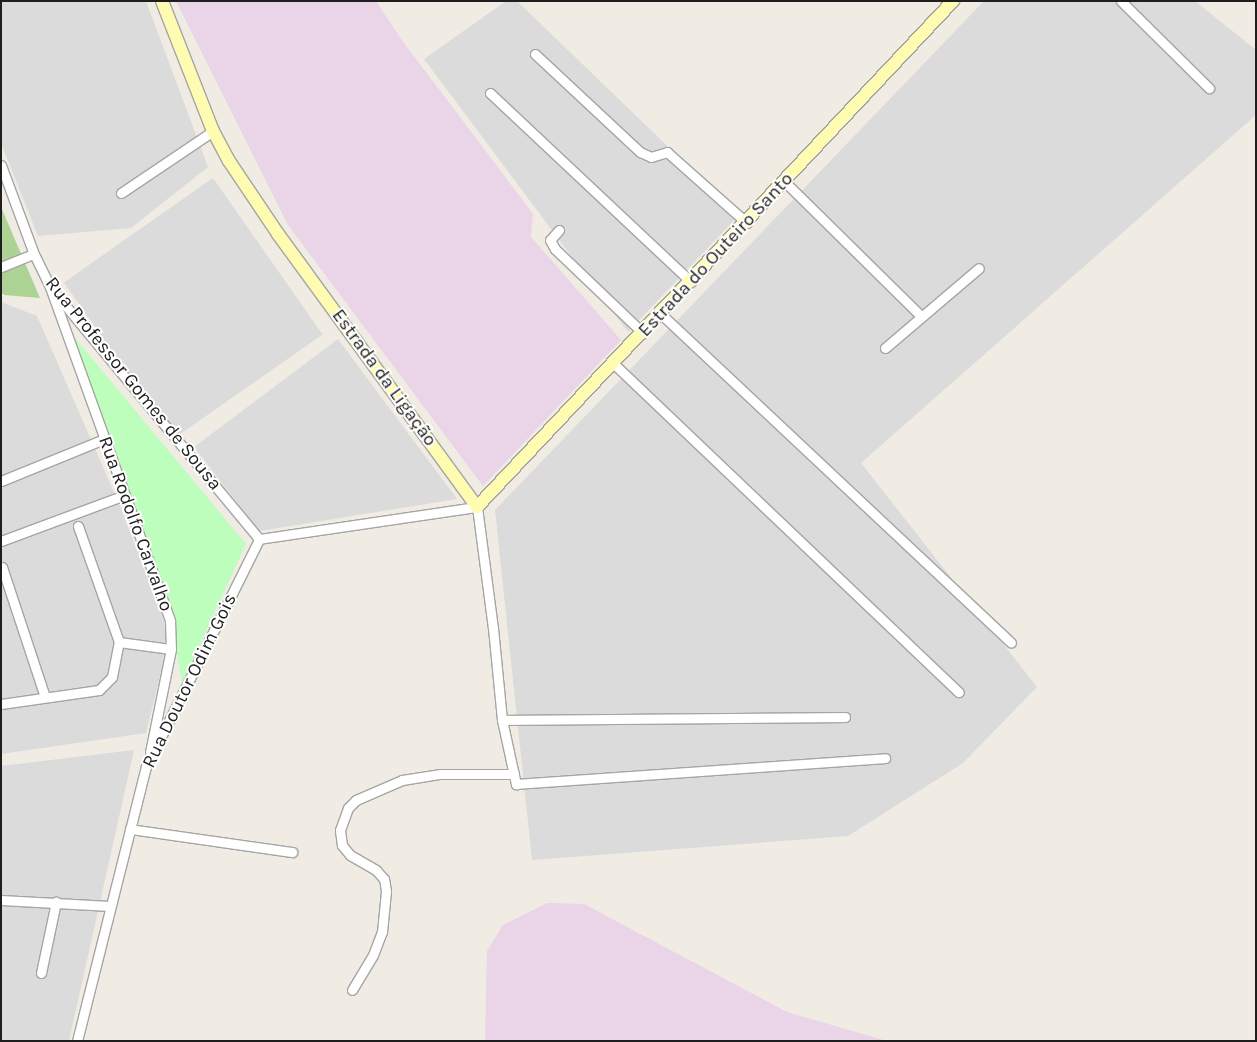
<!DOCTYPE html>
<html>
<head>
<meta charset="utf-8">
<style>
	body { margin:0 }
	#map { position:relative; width:1257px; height:1042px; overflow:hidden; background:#f0ebe3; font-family:Karla,sans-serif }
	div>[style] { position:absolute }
	.residential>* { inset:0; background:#dcdbdb; transform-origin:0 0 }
	.industrial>* { inset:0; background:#ead4e8 }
	.forest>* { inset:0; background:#acd394 }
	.park>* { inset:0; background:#bdfebc }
	.roads { filter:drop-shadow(1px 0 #a5a5a5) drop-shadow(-1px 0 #a5a5a5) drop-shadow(0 1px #a5a5a5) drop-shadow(0 -1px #a5a5a5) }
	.street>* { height:9px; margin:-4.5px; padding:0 4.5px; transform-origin:4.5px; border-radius:4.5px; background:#fff }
	.secondary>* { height:12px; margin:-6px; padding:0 6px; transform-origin:6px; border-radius:6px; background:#fffcb2 }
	span { translate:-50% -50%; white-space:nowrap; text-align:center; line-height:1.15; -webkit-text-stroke:4px #fff; paint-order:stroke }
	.street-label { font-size:19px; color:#1e1e1e }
	.frame { position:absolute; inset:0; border:2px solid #1e1e1e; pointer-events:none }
</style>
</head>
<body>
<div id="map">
	<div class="residential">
		<i style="clip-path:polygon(1px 1px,146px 1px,208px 167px,131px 228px,38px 236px,1px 143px)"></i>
		<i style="clip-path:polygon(506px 1px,517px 1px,739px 215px,628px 332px,424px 59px)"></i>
		<i style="clip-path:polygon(984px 1px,1195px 1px,1256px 50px,1256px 115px,861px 463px,1037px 687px,963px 763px,848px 836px,532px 860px,495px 510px)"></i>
		<i style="left:213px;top:178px;width:191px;height:182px;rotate:55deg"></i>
		<i style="clip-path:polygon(1px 302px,37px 316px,120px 506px,166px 626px,163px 664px,146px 733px,1px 754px)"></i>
		<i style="clip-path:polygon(338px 339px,457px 499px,259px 531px,194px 447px)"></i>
		<i style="clip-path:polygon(134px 750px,69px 1041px,1px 1041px,1px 766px)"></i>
	</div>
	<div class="industrial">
		<i style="clip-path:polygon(176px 1px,376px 1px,401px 39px,533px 214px,531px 237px,621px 340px,483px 486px,288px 225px)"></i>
		<i style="clip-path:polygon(547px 903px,584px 904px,787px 1012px,887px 1041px,485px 1041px,487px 951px,503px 925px)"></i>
	</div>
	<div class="forest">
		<i style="clip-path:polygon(1px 207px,40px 298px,4px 295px,1px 292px)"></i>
	</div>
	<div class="park">
		<i style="clip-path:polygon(71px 333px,246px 544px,182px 683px,169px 607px)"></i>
	</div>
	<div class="roads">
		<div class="street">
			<i style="left:1121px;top:1px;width:124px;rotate:44.7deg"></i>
			<i style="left:535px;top:54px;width:144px;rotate:43deg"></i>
			<i style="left:640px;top:152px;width:12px;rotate:24deg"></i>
			<i style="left:651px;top:157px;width:17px;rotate:-17deg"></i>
			<i style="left:667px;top:152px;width:107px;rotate:41.6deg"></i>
			<i style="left:490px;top:93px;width:276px;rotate:43.2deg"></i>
			<i style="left:1px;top:165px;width:95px;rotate:69.7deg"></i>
			<i style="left:34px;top:254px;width:37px;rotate:64deg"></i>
			<i style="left:50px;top:287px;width:327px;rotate:50.3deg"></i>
			<i style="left:785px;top:182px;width:191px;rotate:44.6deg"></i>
			<i style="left:121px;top:193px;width:111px;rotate:-34deg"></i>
			<i style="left:559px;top:230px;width:13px;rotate:132deg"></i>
			<i style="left:550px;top:240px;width:10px;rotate:61deg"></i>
			<i style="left:555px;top:249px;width:122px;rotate:43.7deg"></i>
			<i style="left:1px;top:267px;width:35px;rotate:-22deg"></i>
			<i style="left:50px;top:287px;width:355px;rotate:70.2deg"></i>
			<i style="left:170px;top:621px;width:28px;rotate:88deg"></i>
			<i style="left:171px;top:649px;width:105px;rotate:101.5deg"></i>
			<i style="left:661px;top:314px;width:480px;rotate:43.2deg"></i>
			<i style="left:885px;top:348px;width:123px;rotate:-40.4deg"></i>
			<i style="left:614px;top:364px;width:476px;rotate:43.6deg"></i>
			<i style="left:1px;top:481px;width:111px;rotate:-22.2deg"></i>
			<i style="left:1px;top:541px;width:132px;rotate:-20.4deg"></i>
			<i style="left:2px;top:567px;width:137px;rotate:71.7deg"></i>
			<i style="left:119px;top:642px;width:52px;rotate:7.7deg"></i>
			<i style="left:1px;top:704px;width:99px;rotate:-8.1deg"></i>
			<i style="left:99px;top:690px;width:18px;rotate:-45deg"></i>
			<i style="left:112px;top:677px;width:36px;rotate:-79deg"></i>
			<i style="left:119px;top:642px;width:123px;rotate:-109.5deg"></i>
			<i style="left:502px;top:720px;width:343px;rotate:-0.5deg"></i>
			<i style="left:130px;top:829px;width:164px;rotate:8.1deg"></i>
			<i style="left:1px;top:900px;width:109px;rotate:3.2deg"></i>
			<i style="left:41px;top:973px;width:73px;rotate:-78.1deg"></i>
			<i style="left:352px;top:990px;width:41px;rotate:-59deg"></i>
			<i style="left:373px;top:955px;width:25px;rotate:-69deg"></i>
			<i style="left:382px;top:932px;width:41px;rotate:-84.4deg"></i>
			<i style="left:386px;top:891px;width:12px;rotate:-99deg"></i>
			<i style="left:384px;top:879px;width:12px;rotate:-132deg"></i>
			<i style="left:376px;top:870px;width:30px;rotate:-150deg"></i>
			<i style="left:350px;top:855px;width:13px;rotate:-129deg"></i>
			<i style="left:342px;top:845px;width:15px;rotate:-98deg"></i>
			<i style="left:340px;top:830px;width:23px;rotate:-70deg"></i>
			<i style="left:348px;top:808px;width:11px;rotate:-45deg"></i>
			<i style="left:356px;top:800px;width:50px;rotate:-23.5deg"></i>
			<i style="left:402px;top:780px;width:39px;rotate:-9deg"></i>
			<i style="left:441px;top:774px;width:73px"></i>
			<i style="left:77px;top:1041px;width:283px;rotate:-75.9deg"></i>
			<i style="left:146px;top:767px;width:254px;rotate:-63.6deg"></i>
			<i style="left:259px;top:539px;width:220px;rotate:-8.4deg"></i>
			<i style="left:477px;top:507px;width:122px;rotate:82.5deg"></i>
			<i style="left:493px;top:628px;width:92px;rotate:84.4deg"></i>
			<i style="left:502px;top:720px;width:66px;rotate:77.7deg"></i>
			<i style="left:516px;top:784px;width:370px;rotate:-4deg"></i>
		</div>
		<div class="secondary">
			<i style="left:162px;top:1px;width:140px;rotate:68.6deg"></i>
			<i style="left:213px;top:131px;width:34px;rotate:62deg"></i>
			<i style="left:229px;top:161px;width:88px;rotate:56.1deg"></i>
			<i style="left:278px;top:234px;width:338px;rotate:53.9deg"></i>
			<i style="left:477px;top:507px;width:695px;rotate:-46.75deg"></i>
		</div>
	</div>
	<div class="street-label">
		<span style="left:716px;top:255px;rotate:-47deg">Estrada do Outeiro Santo</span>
		<span style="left:384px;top:378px;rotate:54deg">Estrada da Ligação</span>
		<span style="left:133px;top:384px;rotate:51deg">Rua Professor Gomes de Sousa</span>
		<span style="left:135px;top:524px;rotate:70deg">Rua Rodolfo Carvalho</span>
		<span style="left:190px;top:681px;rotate:-64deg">Rua Doutor Odim Gois</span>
	</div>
	<div class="frame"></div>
</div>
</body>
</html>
